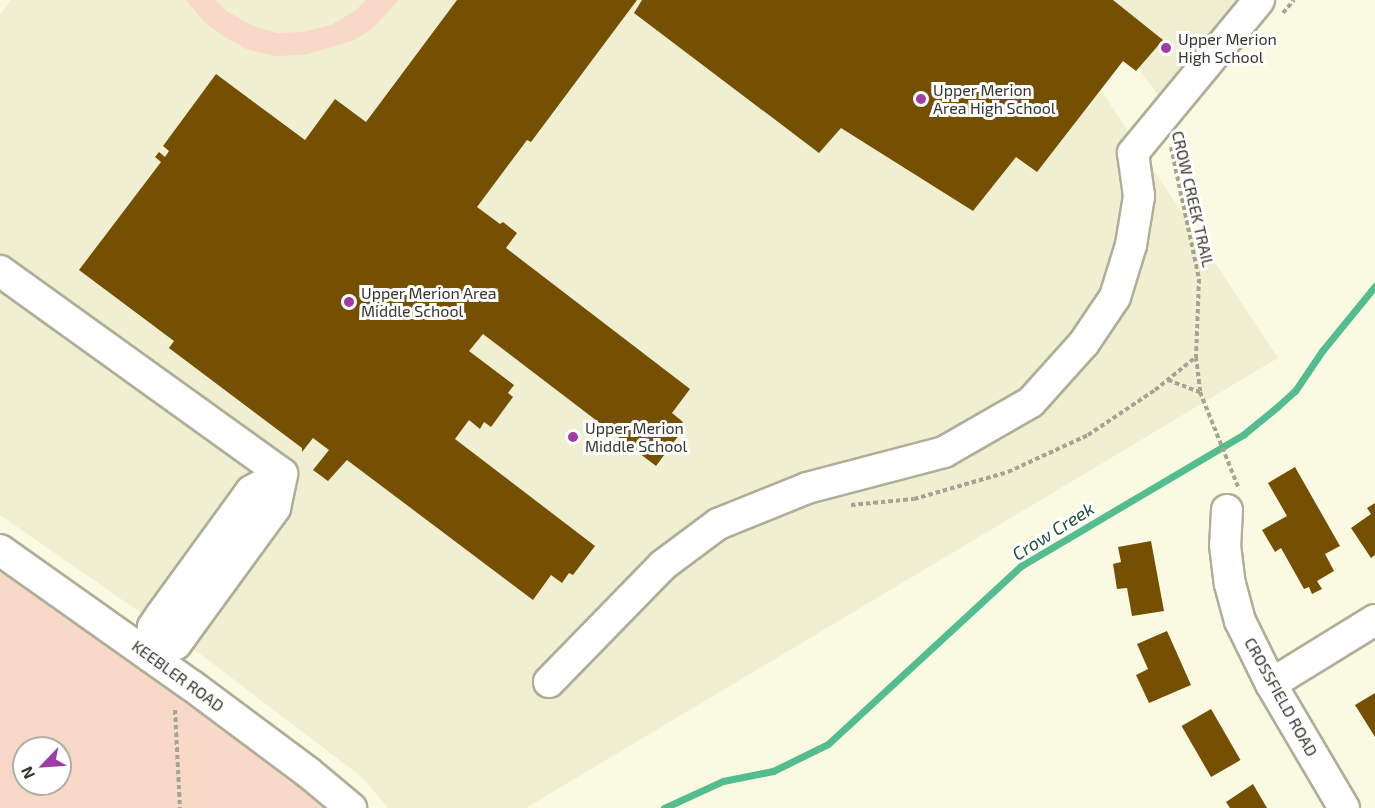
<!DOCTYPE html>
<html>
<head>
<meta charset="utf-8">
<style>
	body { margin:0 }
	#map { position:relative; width:1375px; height:808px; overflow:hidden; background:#fafae3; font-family:"Exo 2",sans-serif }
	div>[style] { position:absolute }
	.built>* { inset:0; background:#f0efd1 }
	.green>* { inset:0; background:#f8d8c7 }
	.stream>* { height:7px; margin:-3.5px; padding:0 3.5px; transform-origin:3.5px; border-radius:3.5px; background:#54bd90 }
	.building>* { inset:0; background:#755002; transform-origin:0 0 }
	.path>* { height:4px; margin-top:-2px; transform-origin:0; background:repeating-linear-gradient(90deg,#a5a494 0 4.5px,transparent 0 7.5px) }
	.roads { filter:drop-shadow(2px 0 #aeae99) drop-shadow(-2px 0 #aeae99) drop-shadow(0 2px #aeae99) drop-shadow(0 -2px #aeae99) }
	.minor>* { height:30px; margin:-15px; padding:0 15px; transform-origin:15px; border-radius:15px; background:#fff }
	.dots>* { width:16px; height:16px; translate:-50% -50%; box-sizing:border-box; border:3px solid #fff; border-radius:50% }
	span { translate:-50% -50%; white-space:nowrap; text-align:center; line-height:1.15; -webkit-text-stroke:6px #fff; paint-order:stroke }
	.poi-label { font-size:16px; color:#36352d }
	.left { translate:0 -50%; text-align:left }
	.street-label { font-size:16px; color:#36352d }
	.water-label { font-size:18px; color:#214d3a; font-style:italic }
	.north { position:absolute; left:12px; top:736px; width:60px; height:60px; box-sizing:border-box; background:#fff; border:2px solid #afaeab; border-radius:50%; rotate:245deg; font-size:16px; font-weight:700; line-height:24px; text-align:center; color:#36352d }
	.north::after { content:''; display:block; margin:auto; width:21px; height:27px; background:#9d3da5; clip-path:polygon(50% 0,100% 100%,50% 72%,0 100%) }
</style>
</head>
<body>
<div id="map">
	<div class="built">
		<i style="clip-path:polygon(11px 0,1031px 0,1087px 69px,1278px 358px,526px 808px,388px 808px,363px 778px,203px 656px,0 515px,0 14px)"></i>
		<i style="clip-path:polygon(1086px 0,1260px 0,1159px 96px)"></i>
	</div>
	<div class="green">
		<i style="clip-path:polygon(186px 0,215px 0,228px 12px,254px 26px,277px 33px,303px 32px,331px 25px,356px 10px,366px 0,399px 0,372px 29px,352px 41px,304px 55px,274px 56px,246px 49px,225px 37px,205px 23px)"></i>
		<i style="clip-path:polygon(evenodd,0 550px,351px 808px,0 808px,0 550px,24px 748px,60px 748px,60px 784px,24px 784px,24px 748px)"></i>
	</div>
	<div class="stream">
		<i style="left:664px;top:808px;width:65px;rotate:-24.6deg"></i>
		<i style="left:723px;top:781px;width:51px;rotate:-11.3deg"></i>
		<i style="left:773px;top:771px;width:61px;rotate:-26.1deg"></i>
		<i style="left:828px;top:744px;width:263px;rotate:-42.7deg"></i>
		<i style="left:1021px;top:566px;width:259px;rotate:-30.6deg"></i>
		<i style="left:1244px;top:434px;width:43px;rotate:-39.3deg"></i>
		<i style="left:1277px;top:407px;width:24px;rotate:-42deg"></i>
		<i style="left:1295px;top:391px;width:48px;rotate:-56deg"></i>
		<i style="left:1322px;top:351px;width:84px;rotate:-50.8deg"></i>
	</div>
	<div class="building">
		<i style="clip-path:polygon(457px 0,637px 0,531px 142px,527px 140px,477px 207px,500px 224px,503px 222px,517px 233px,506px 248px,690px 389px,672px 413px,683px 422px,675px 432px,679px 435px,656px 466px,483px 334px,469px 351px,514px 385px,508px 393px,513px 397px,491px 427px,484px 422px,480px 429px,469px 420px,455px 439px,595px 546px,573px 575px,569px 573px,562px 583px,551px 575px,533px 600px,347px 460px,328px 481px,313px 470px,329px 450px,313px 438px,302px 452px,302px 448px,169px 348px,174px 341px,79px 270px,161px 162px,155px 157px,159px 152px,165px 157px,169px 151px,163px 146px,216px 74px,305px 140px,335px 99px,366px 122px)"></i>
		<i style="clip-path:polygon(642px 0,1113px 0,1163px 40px,1136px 71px,1123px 61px,1037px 172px,1016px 157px,973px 211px,841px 128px,819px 153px,634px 13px)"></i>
		<i style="clip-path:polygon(1295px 467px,1340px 546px,1325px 554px,1334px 571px,1317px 581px,1322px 589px,1312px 594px,1309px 587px,1304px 589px,1281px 548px,1275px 552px,1262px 530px,1287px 516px,1268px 483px)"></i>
		<i style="clip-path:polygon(1375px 503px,1375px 555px,1371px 558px,1351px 528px,1371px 514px,1367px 508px)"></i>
		<i style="clip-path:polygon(1151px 541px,1164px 611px,1132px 616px,1127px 588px,1117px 589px,1113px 564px,1121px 562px,1118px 547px)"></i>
		<i style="clip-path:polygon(1167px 631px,1191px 685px,1149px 703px,1136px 675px,1148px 669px,1137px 644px)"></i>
		<i style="clip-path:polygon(1375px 693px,1375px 737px,1355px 705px)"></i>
		<i style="left:1211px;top:709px;width:59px;height:34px;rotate:60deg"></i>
		<i style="clip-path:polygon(1253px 784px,1267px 808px,1230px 808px,1226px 802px)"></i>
	</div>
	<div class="path">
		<i style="left:1283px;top:13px;width:17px;rotate:-50deg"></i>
		<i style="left:1171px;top:147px;width:135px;rotate:78deg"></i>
		<i style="left:1199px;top:279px;width:78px;rotate:92.2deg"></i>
		<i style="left:1196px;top:357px;width:35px;rotate:83deg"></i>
		<i style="left:1200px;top:392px;width:105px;rotate:68.1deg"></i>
		<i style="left:1168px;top:380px;width:34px;rotate:21deg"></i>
		<i style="left:851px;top:505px;width:63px;rotate:-5.4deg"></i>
		<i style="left:914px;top:499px;width:98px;rotate:-16deg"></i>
		<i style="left:1008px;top:472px;width:88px;rotate:-24.8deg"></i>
		<i style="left:1088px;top:435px;width:81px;rotate:-33.9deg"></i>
		<i style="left:1155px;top:390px;width:53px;rotate:-38.8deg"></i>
		<i style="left:175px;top:710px;width:98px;rotate:87.1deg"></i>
	</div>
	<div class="roads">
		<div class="minor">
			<i style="left:0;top:271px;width:347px;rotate:35.7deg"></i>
			<i style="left:1227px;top:510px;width:35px;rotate:93deg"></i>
			<i style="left:1225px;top:545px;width:39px;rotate:83deg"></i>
			<i style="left:1230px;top:584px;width:38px;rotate:75deg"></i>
			<i style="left:1240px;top:621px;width:70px;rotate:63.8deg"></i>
			<i style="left:1271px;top:684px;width:144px;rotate:59.5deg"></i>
			<i style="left:0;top:550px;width:234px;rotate:35.3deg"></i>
			<i style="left:191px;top:685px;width:147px;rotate:36.7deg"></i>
			<i style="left:309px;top:773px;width:55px;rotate:39.8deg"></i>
			<i style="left:150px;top:656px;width:29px;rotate:-84deg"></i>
			<i style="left:153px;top:627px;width:14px;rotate:-56deg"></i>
			<i style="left:161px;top:615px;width:153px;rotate:-54deg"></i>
			<i style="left:251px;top:491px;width:35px;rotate:-29deg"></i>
			<i style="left:150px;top:656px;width:29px;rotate:-25deg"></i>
			<i style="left:176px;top:644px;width:9px;rotate:-54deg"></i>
			<i style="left:181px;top:637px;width:160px;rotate:-53.9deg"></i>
			<i style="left:275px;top:508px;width:35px;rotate:-78deg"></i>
			<i style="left:549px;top:682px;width:163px;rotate:-45.7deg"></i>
			<i style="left:663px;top:565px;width:69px;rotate:-36.7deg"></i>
			<i style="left:718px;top:524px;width:96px;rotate:-22deg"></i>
			<i style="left:807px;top:488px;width:142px;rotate:-14.7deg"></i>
			<i style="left:944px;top:452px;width:100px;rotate:-29.9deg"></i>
			<i style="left:1031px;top:402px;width:79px;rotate:-48.1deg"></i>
			<i style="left:1084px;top:343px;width:55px;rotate:-56deg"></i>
			<i style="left:1115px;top:297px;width:54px;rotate:-72.9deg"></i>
			<i style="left:1131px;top:245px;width:50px;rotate:-80.7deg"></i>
			<i style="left:1139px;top:196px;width:43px;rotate:-97.9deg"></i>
			<i style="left:1133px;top:153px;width:198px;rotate:-50.5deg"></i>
			<i style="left:1271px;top:684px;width:122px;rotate:-31.6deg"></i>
		</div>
	</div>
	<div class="dots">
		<i style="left:1166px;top:48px;background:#9d3da5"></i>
		<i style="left:921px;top:99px;background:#9d3da5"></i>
		<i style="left:349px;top:302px;background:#9d3da5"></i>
		<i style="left:573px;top:437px;background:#9d3da5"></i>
	</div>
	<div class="poi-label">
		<span class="left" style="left:1178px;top:48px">Upper Merion<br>High School</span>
		<span class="left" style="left:933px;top:99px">Upper Merion<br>Area High School</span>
		<span class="left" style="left:361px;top:302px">Upper Merion Area<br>Middle School</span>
		<span class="left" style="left:585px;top:437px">Upper Merion<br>Middle School</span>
	</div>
	<div class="street-label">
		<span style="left:1193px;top:199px;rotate:77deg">CROW CREEK TRAIL</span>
		<span style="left:178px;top:676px;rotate:36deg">KEEBLER ROAD</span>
		<span style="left:1281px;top:697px;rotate:61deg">CROSSFIELD ROAD</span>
	</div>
	<div class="water-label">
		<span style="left:1053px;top:531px;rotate:-32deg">Crow Creek</span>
	</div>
	<div class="north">N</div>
</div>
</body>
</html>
